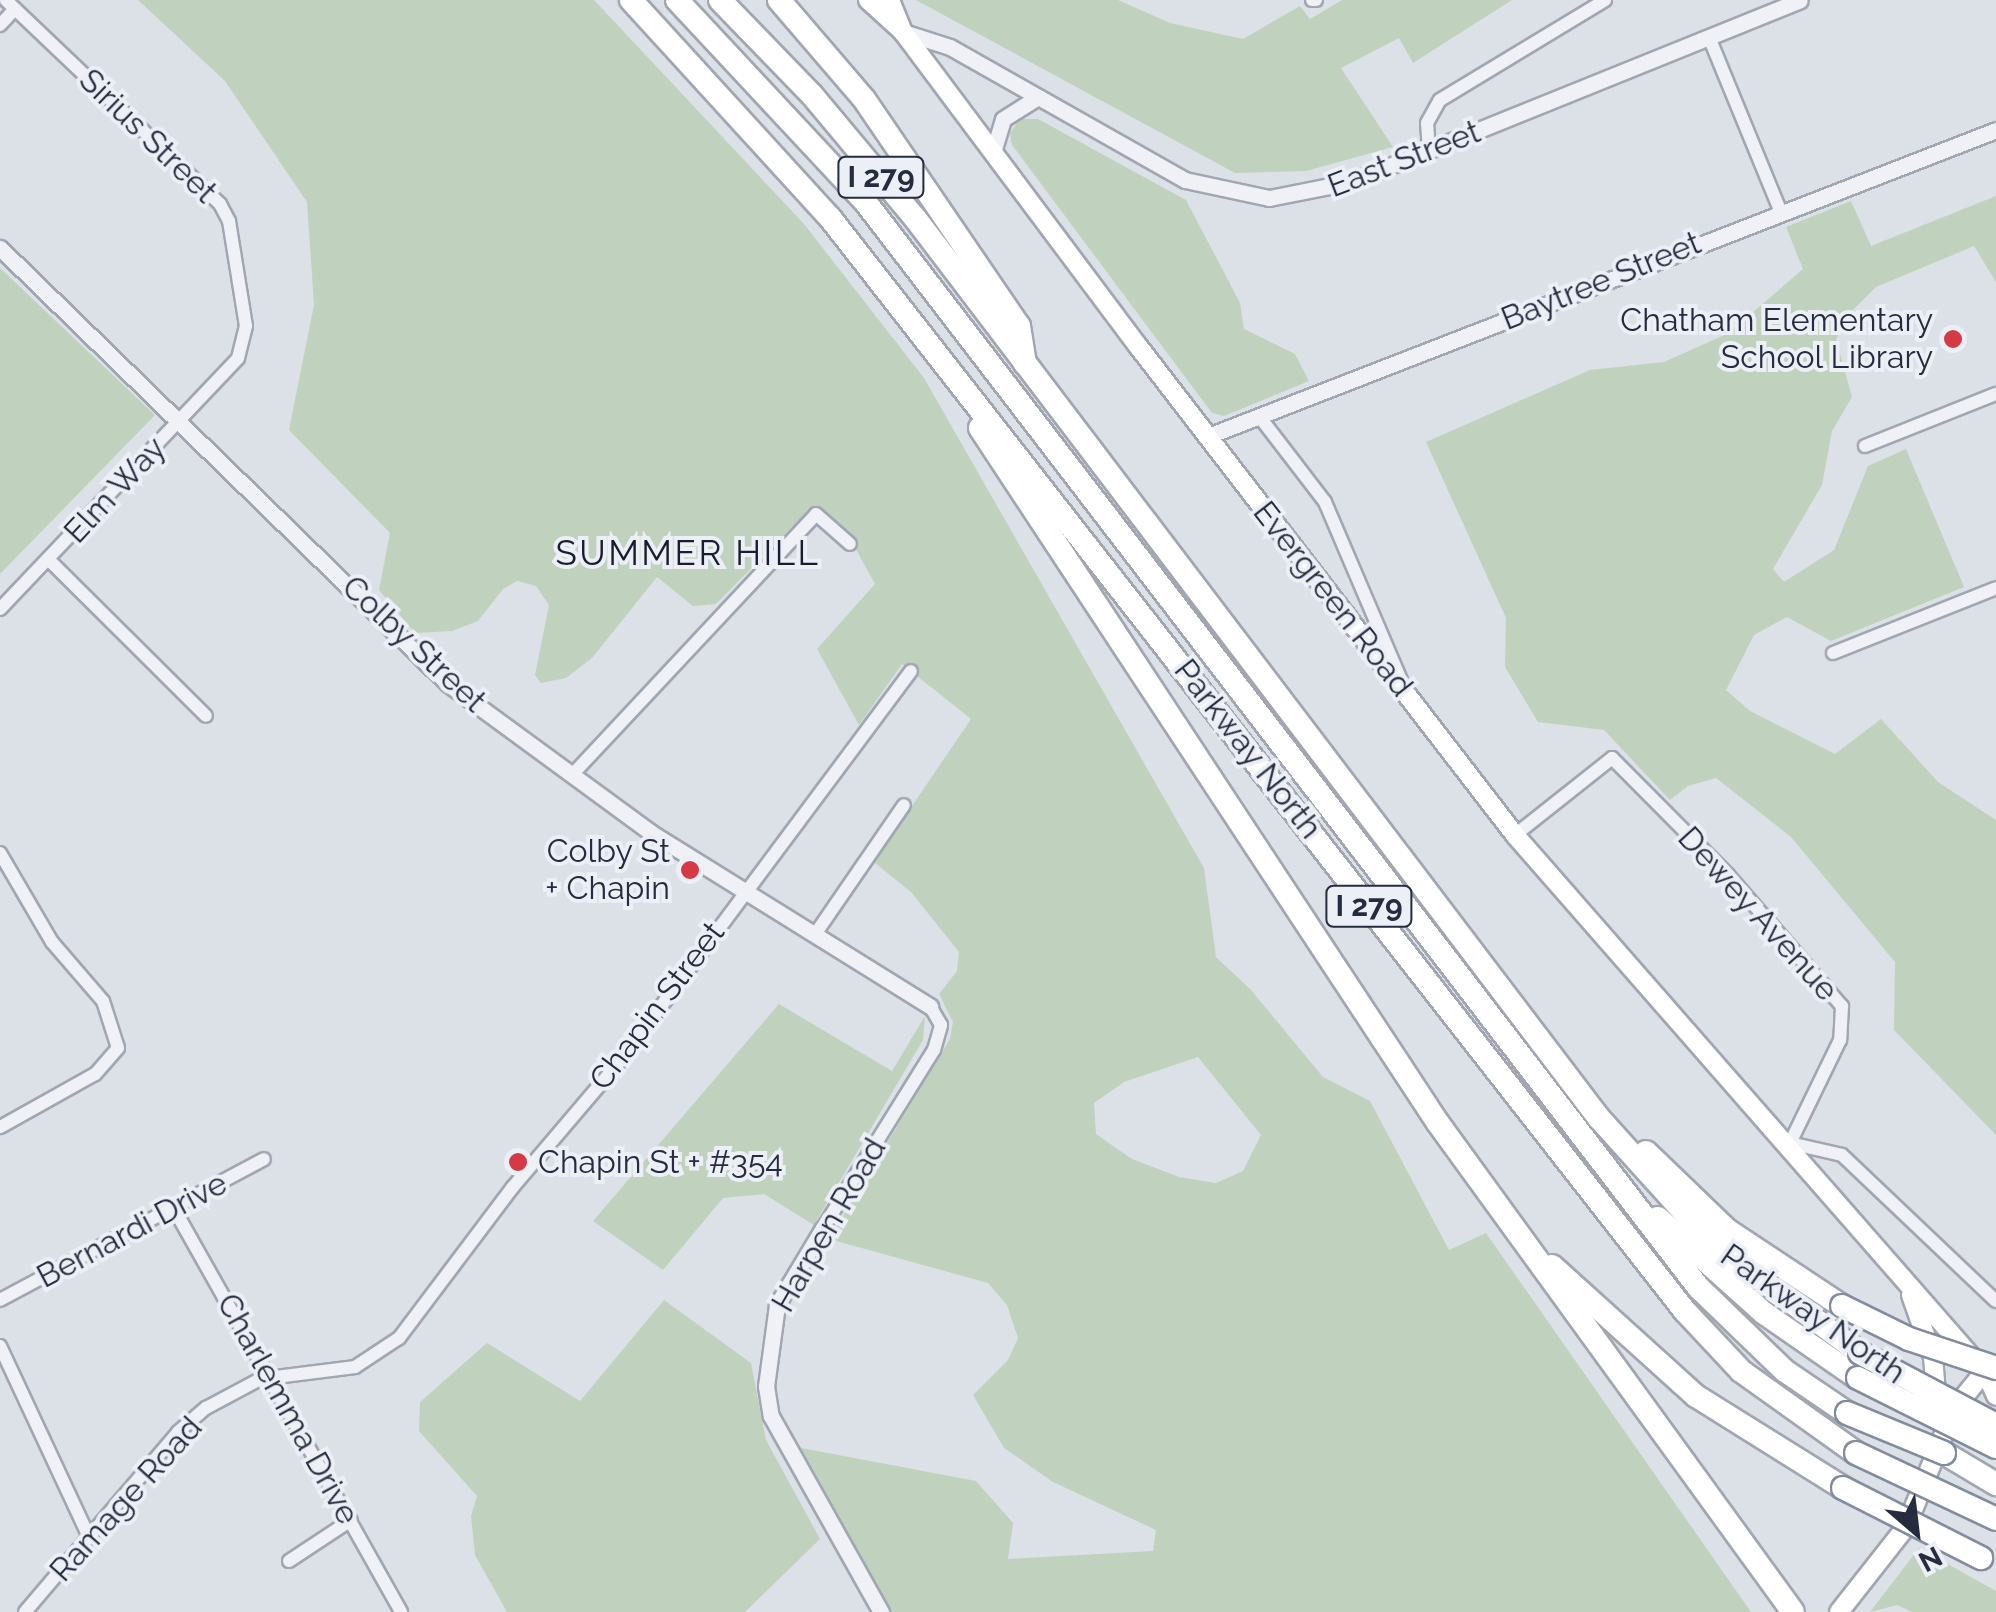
<!DOCTYPE html>
<html>
<head>
<meta charset="utf-8">
<style>
	body { margin:0 }
	#map { position:relative; width:1996px; height:1612px; overflow:hidden; background:#dce0e7; font-family:Raleway,sans-serif }
	div>[style] { position:absolute }
	.green>* { inset:0; background:#c0d2bd }
	.roads { filter:drop-shadow(2px 0 #a1a6b1) drop-shadow(-2px 0 #a1a6b1) drop-shadow(0 2px #a1a6b1) drop-shadow(0 -2px #a1a6b1) }
	.minor>* { height:12px; margin:-6px; padding:0 6px; transform-origin:6px; border-radius:6px; background:#eff1f6 }
	.tertiary>* { height:15px; margin:-7.5px; padding:0 7.5px; transform-origin:7.5px; border-radius:7.5px; background:#eff1f6 }
	.secondary>* { height:18px; margin:-9px; padding:0 9px; transform-origin:9px; border-radius:9px; background:#fff }
	.motorway>* { height:22px; margin:-11px; padding:0 11px; transform-origin:11px; border-radius:11px; background:#fff }
	.bridges { filter:drop-shadow(2px 0 #838c9f) drop-shadow(-2px 0 #838c9f) drop-shadow(0 2px #838c9f) drop-shadow(0 -2px #838c9f) }
	.motorway-bridge>* { height:22px; margin:-11px; padding:0 11px; transform-origin:11px; border-radius:11px; background:#fff }
	.dots>* { width:28px; height:28px; translate:-50% -50%; box-sizing:border-box; border:5px solid #eceff5; border-radius:50% }
	span { translate:-50% -50%; white-space:nowrap; text-align:center; line-height:1.15; -webkit-text-stroke:8px #eceff5; paint-order:stroke }
	.shield-label span { padding:2px 8px; background:#eceff5; border:2px solid; border-radius:8px; -webkit-text-stroke-width:0 }
	.shield-label { font-size:30px; color:#252c3f; font-weight:700 }
	.street-label { font-size:32px; color:#252c3f }
	.poi-label { font-size:32px; color:#252c3f }
	.right { translate:-100% -50%; text-align:right }
	.left { translate:0 -50%; text-align:left }
	.neighbourhood-label { font-size:35px; color:#181e2f; letter-spacing:2.5px }
	.north { position:absolute; left:1866px; top:1482px; width:100px; height:100px; -webkit-text-stroke:8px #eceff5; paint-order:stroke; rotate:152deg; font-size:28px; font-weight:700; line-height:40px; text-align:center; color:#252c3f }
	.north::after { content:''; display:block; margin:auto; width:35px; height:45px; background:#252c3f; clip-path:polygon(50% 0,100% 100%,50% 72%,0 100%) }
</style>
</head>
<body>
<div id="map">
	<div class="green">
		<i style="clip-path:polygon(evenodd,138px 0,594px 0,804px 224px,924px 378px,1204px 868px,1216px 957px,1251px 990px,1323px 1077px,1370px 1101px,1449px 1250px,1486px 1233px,1751px 1612px,892px 1612px,801px 1448px,976px 1481px,1013px 1523px,1008px 1559px,1153px 1551px,1156px 1530px,1053px 1482px,1004px 1448px,973px 1395px,1008px 1360px,1018px 1338px,1007px 1305px,988px 1283px,829px 1239px,950px 1039px,953px 1022px,939px 994px,957px 971px,959px 952px,911px 892px,874px 862px,971px 719px,902px 664px,859px 725px,817px 649px,875px 584px,853px 544px,819px 513px,806px 513px,716px 604px,693px 606px,657px 577px,592px 658px,566px 678px,541px 683px,535px 675px,549px 605px,536px 586px,517px 581px,503px 589px,478px 621px,452px 631px,415px 633px,379px 590px,390px 533px,289px 430px,314px 305px,307px 202px,225px 81px,138px 0,1198px 1057px,1261px 1135px,1243px 1171px,1216px 1183px,1179px 1177px,1132px 1159px,1096px 1134px,1094px 1103px,1124px 1082px,1198px 1057px)"></i>
		<i style="clip-path:polygon(916px 0,1118px 0,1170px 23px,1243px 39px,1300px 6px,1310px 19px,1342px 0,1512px 0,1413px 63px,1399px 38px,1341px 68px,1393px 147px,1306px 171px,1235px 173px)"></i>
		<i style="clip-path:polygon(1020px 119px,1038px 119px,1186px 200px,1240px 303px,1244px 329px,1295px 354px,1309px 381px,1224px 416px,1212px 413px,1012px 145px,1010px 133px)"></i>
		<i style="clip-path:polygon(1996px 196px,1996px 282px,1974px 246px,1876px 287px,1852px 311px,1836px 339px,1852px 397px,1832px 431px,1822px 485px,1773px 569px,1784px 582px,1834px 550px,1868px 466px,1906px 449px,1964px 587px,1831px 641px,1787px 617px,1754px 635px,1726px 690px,1750px 711px,1835px 754px,1881px 719px,1938px 782px,1996px 820px,1996px 1135px,1894px 1030px,1895px 962px,1791px 837px,1716px 778px,1688px 786px,1670px 800px,1604px 730px,1538px 722px,1505px 667px,1506px 618px,1426px 442px,1590px 370px,1664px 362px,1729px 333px,1803px 269px,1786px 227px,1851px 201px,1871px 246px)"></i>
		<i style="clip-path:polygon(0 268px,155px 415px,0 574px)"></i>
		<i style="clip-path:polygon(779px 1004px,892px 1071px,925px 1016px,923px 1040px,814px 1225px,764px 1194px,723px 1198px,663px 1270px,593px 1221px)"></i>
		<i style="clip-path:polygon(664px 1300px,751px 1363px,766px 1440px,820px 1539px,745px 1612px,507px 1612px,475px 1555px,471px 1516px,477px 1496px,419px 1431px,420px 1402px,487px 1343px,580px 1401px)"></i>
		<i style="clip-path:polygon(1919px 1548px,1996px 1591px,1996px 1612px,1912px 1612px,1897px 1605px,1870px 1612px)"></i>
	</div>
	<div class="roads">
		<div class="minor">
			<i style="left:1312px;top:0;width:4px"></i>
			<i style="left:0;top:25px;width:22px;rotate:-47deg"></i>
			<i style="left:1709px;top:37px;width:187px;rotate:67.7deg"></i>
			<i style="left:1429px;top:151px;width:28px;rotate:-94deg"></i>
			<i style="left:1427px;top:123px;width:26px;rotate:-61deg"></i>
			<i style="left:1440px;top:100px;width:193px;rotate:-31.2deg"></i>
			<i style="left:1259px;top:416px;width:108px;rotate:52.5deg"></i>
			<i style="left:1325px;top:502px;width:194px;rotate:66.9deg"></i>
			<i style="left:1865px;top:446px;width:141px;rotate:-21.7deg"></i>
			<i style="left:49px;top:560px;width:221px;rotate:44.8deg"></i>
			<i style="left:0;top:609px;width:346px;rotate:-46.5deg"></i>
			<i style="left:238px;top:358px;width:33px;rotate:-76deg"></i>
			<i style="left:246px;top:326px;width:106px;rotate:-99.2deg"></i>
			<i style="left:229px;top:221px;width:19px;rotate:-118deg"></i>
			<i style="left:220px;top:204px;width:296px;rotate:-136.4deg"></i>
			<i style="left:1833px;top:653px;width:175px;rotate:-21.7deg"></i>
			<i style="left:572px;top:775px;width:357px;rotate:-46.9deg"></i>
			<i style="left:816px;top:514px;width:45px;rotate:41.4deg"></i>
			<i style="left:1515px;top:835px;width:124px;rotate:-38.4deg"></i>
			<i style="left:1612px;top:758px;width:165px;rotate:45.2deg"></i>
			<i style="left:1728px;top:875px;width:174px;rotate:49deg"></i>
			<i style="left:1842px;top:1006px;width:34px;rotate:93deg"></i>
			<i style="left:1840px;top:1040px;width:114px;rotate:115.9deg"></i>
			<i style="left:1790px;top:1143px;width:53px;rotate:13deg"></i>
			<i style="left:1842px;top:1155px;width:212px;rotate:43.5deg"></i>
			<i style="left:0;top:853px;width:103px;rotate:59.7deg"></i>
			<i style="left:52px;top:942px;width:78px;rotate:49.2deg"></i>
			<i style="left:103px;top:1001px;width:49px;rotate:72.3deg"></i>
			<i style="left:118px;top:1048px;width:35px;rotate:131deg"></i>
			<i style="left:95px;top:1074px;width:109px;rotate:150.8deg"></i>
			<i style="left:816px;top:933px;width:155px;rotate:-55.5deg"></i>
			<i style="left:173px;top:1207px;width:465px;rotate:60.6deg"></i>
			<i style="left:823px;top:1228px;width:210px;rotate:-58.1deg"></i>
			<i style="left:934px;top:1050px;width:26px;rotate:-74deg"></i>
			<i style="left:941px;top:1025px;width:22px;rotate:-120deg"></i>
			<i style="left:0;top:1300px;width:299px;rotate:-28.1deg"></i>
			<i style="left:0;top:1346px;width:211px;rotate:65deg"></i>
			<i style="left:289px;top:1561px;width:74px;rotate:-33.5deg"></i>
			<i style="left:25px;top:1612px;width:236px;rotate:-49.6deg"></i>
			<i style="left:178px;top:1432px;width:37px;rotate:-41deg"></i>
			<i style="left:206px;top:1408px;width:61px;rotate:-28.2deg"></i>
			<i style="left:260px;top:1379px;width:96px;rotate:-7.2deg"></i>
			<i style="left:355px;top:1367px;width:53px;rotate:-33.4deg"></i>
			<i style="left:399px;top:1338px;width:188px;rotate:-53deg"></i>
			<i style="left:512px;top:1188px;width:168px;rotate:-49.6deg"></i>
			<i style="left:621px;top:1060px;width:485px;rotate:-53.3deg"></i>
		</div>
		<div class="tertiary">
			<i style="left:903px;top:32px;width:49px;rotate:17.7deg"></i>
			<i style="left:950px;top:47px;width:270px;rotate:29.5deg"></i>
			<i style="left:1185px;top:180px;width:86px;rotate:12.1deg"></i>
			<i style="left:1269px;top:198px;width:83px;rotate:-11.2deg"></i>
			<i style="left:1350px;top:182px;width:485px;rotate:-22deg"></i>
			<i style="left:993px;top:152px;width:34px;rotate:-73deg"></i>
			<i style="left:1003px;top:119px;width:41px;rotate:-32.2deg"></i>
			<i style="left:0;top:248px;width:625px;rotate:44.22deg"></i>
			<i style="left:448px;top:684px;width:250px;rotate:36.2deg"></i>
			<i style="left:650px;top:832px;width:330px;rotate:31.9deg"></i>
			<i style="left:1208px;top:436px;width:845px;rotate:-21.22deg"></i>
			<i style="left:823px;top:1228px;width:90px;rotate:120.9deg"></i>
			<i style="left:777px;top:1305px;width:82px;rotate:97.7deg"></i>
			<i style="left:766px;top:1386px;width:30px;rotate:81deg"></i>
			<i style="left:771px;top:1416px;width:225px;rotate:60.7deg"></i>
		</div>
		<div class="secondary">
			<i style="left:868px;top:0;width:47px;rotate:42.4deg"></i>
			<i style="left:890px;top:0;width:35px;rotate:68deg"></i>
			<i style="left:903px;top:32px;width:392px;rotate:53.2deg"></i>
			<i style="left:1138px;top:346px;width:617px;rotate:52.37deg"></i>
			<i style="left:1515px;top:835px;width:700px;rotate:48.82deg"></i>
			<i style="left:1911px;top:1295px;width:66px;rotate:70.5deg"></i>
			<i style="left:1933px;top:1357px;width:48px;rotate:85.2deg"></i>
			<i style="left:1985px;top:1371px;width:27px;rotate:66deg"></i>
			<i style="left:1839px;top:1612px;width:108px;rotate:-51.8deg"></i>
			<i style="left:1906px;top:1527px;width:127px;rotate:-67.9deg"></i>
			<i style="left:1954px;top:1409px;width:49px;rotate:-50.8deg"></i>
		</div>
		<div class="motorway">
			<i style="left:631px;top:0;width:297px;rotate:47.6deg"></i>
			<i style="left:831px;top:219px;width:1385px;rotate:51.98deg"></i>
			<i style="left:1684px;top:1310px;width:83px;rotate:46.9deg"></i>
			<i style="left:1741px;top:1371px;width:141px;rotate:35.5deg"></i>
			<i style="left:677px;top:0;width:279px;rotate:47deg"></i>
			<i style="left:867px;top:204px;width:1365px;rotate:52.5deg"></i>
			<i style="left:1698px;top:1287px;width:121px;rotate:44deg"></i>
			<i style="left:1785px;top:1371px;width:75px;rotate:34.1deg"></i>
			<i style="left:720px;top:0;width:132px;rotate:45.9deg"></i>
			<i style="left:812px;top:95px;width:160px;rotate:50.1deg"></i>
			<i style="left:915px;top:218px;width:1130px;rotate:52.77deg"></i>
			<i style="left:1599px;top:1118px;width:169px;rotate:47.9deg"></i>
			<i style="left:1712px;top:1243px;width:184px;rotate:36.6deg"></i>
			<i style="left:779px;top:0;width:130px;rotate:49.4deg"></i>
			<i style="left:864px;top:99px;width:275px;rotate:55.7deg"></i>
			<i style="left:1019px;top:326px;width:38px;rotate:81deg"></i>
			<i style="left:980px;top:428px;width:832px;rotate:56.62deg"></i>
			<i style="left:1438px;top:1123px;width:604px;rotate:54.02deg"></i>
			<i style="left:1646px;top:1152px;width:112px;rotate:43.9deg"></i>
			<i style="left:1727px;top:1230px;width:138px;rotate:33.5deg"></i>
			<i style="left:1658px;top:1218px;width:142px;rotate:41.9deg"></i>
			<i style="left:1764px;top:1313px;width:114px;rotate:34.7deg"></i>
			<i style="left:1552px;top:1266px;width:194px;rotate:42.1deg"></i>
			<i style="left:1696px;top:1396px;width:173px;rotate:32deg"></i>
			<i style="left:1944px;top:1453px;width:61px;rotate:30.8deg"></i>
		</div>
	</div>
	<div class="bridges">
		<div class="motorway-bridge">
			<i style="left:1842px;top:1306px;width:75px;rotate:26.2deg"></i>
			<i style="left:1909px;top:1339px;width:92px;rotate:18.4deg"></i>
			<i style="left:1860px;top:1353px;width:154px;rotate:27.9deg"></i>
			<i style="left:1858px;top:1378px;width:154px;rotate:26.6deg"></i>
			<i style="left:1847px;top:1413px;width:105px;rotate:22.4deg"></i>
			<i style="left:1856px;top:1453px;width:155px;rotate:25.2deg"></i>
			<i style="left:1843px;top:1488px;width:155px;rotate:26.9deg"></i>
		</div>
	</div>
	<div class="dots">
		<i style="left:1953px;top:339px;background:#d53943"></i>
		<i style="left:690px;top:870px;background:#d53943"></i>
		<i style="left:518px;top:1162px;background:#d53943"></i>
	</div>
	<div class="shield-label">
		<span style="left:881px;top:177px">I 279</span>
		<span style="left:1369px;top:906px">I 279</span>
	</div>
	<div class="street-label">
		<span style="left:148px;top:136px;rotate:44deg">Sirius Street</span>
		<span style="left:1404px;top:159px;rotate:-21deg">East Street</span>
		<span style="left:1601px;top:281px;rotate:-22deg">Baytree Street</span>
		<span style="left:115px;top:490px;rotate:-47deg">Elm Way</span>
		<span style="left:1333px;top:599px;rotate:52deg">Evergreen Road</span>
		<span style="left:414px;top:644px;rotate:43deg">Colby Street</span>
		<span style="left:1248px;top:749px;rotate:52deg">Parkway North</span>
		<span style="left:1758px;top:914px;rotate:48deg">Dewey Avenue</span>
		<span style="left:657px;top:1006px;rotate:-53deg">Chapin Street</span>
		<span style="left:829px;top:1225px;rotate:-60deg">Harpen Road</span>
		<span style="left:132px;top:1230px;rotate:-28deg">Bernardi Drive</span>
		<span style="left:1813px;top:1314px;rotate:35deg">Parkway North</span>
		<span style="left:288px;top:1409px;rotate:61deg">Charlemma Drive</span>
		<span style="left:126px;top:1499px;rotate:-48deg">Ramage Road</span>
	</div>
	<div class="poi-label">
		<span class="right" style="left:1933px;top:339px">Chatham Elementary<br>School Library</span>
		<span class="right" style="left:670px;top:870px">Colby St<br>+ Chapin</span>
		<span class="left" style="left:538px;top:1162px">Chapin St + #354</span>
	</div>
	<div class="neighbourhood-label">
		<span style="left:688px;top:553px">SUMMER HILL</span>
	</div>
	<div class="north">N</div>
</div>
</body>
</html>
